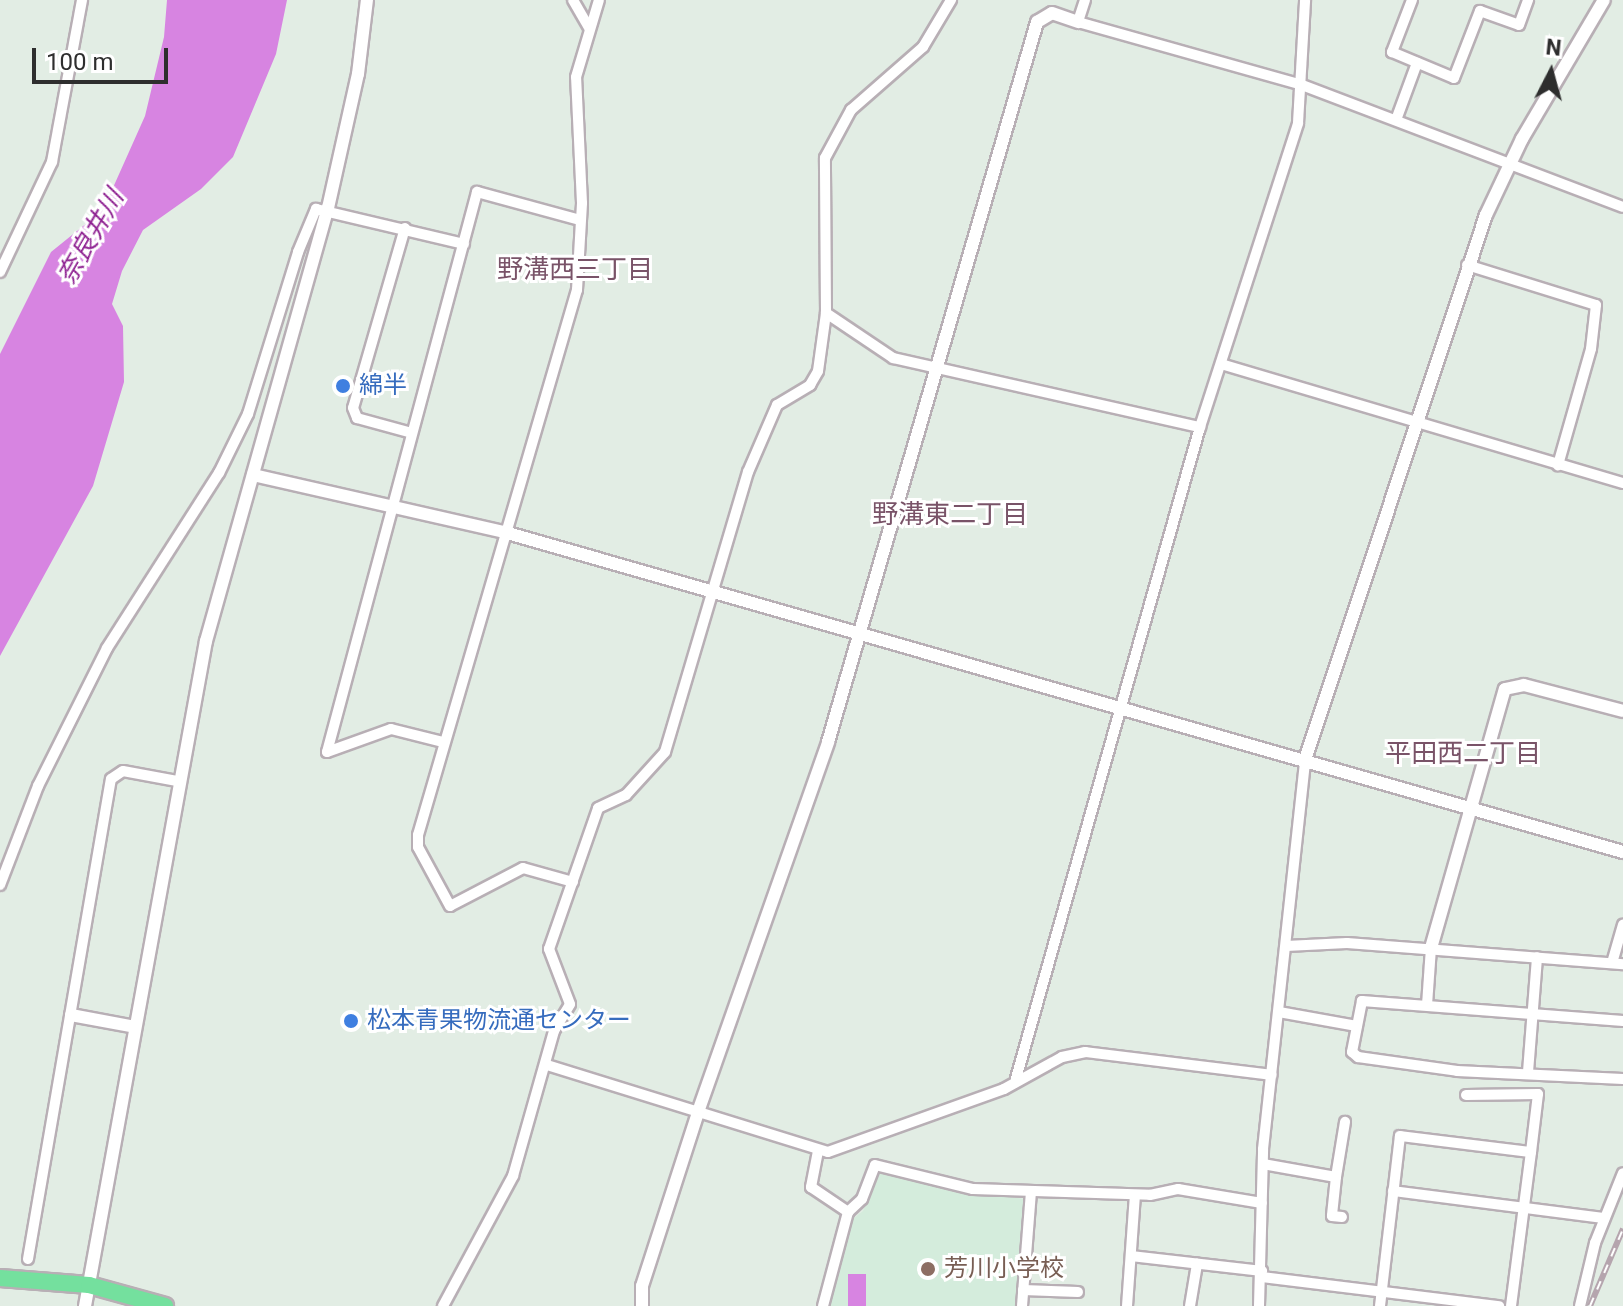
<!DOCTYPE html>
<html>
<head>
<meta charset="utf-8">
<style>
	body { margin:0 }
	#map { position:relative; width:1623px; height:1306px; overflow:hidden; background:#e2ede4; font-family:Roboto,"Noto Sans JP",sans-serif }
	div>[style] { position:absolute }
	.education>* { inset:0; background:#d4ecdc }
	.water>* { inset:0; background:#d784e1; transform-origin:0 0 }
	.roads { filter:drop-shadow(2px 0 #b8afb5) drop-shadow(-2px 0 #b8afb5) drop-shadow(0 2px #b8afb5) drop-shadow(0 -2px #b8afb5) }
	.minor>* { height:10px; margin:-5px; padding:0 5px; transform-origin:5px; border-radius:5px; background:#fff }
	.tertiary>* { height:12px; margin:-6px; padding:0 6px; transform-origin:6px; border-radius:6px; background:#fff }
	.primary>* { height:16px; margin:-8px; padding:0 8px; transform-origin:8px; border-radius:8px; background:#74e09e }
	.rail>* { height:6px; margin-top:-3px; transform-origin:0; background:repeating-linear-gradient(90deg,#fff 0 9px,#b5a5ae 0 18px); box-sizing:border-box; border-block:2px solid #b5a5ae }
	.dots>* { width:22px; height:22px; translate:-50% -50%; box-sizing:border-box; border:4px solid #fff; border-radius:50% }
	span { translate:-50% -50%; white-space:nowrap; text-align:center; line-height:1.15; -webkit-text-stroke:6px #fff; paint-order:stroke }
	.shop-label { font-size:24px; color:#366cbe }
	.left { translate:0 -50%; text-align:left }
	.education-label { font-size:24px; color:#785e54 }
	.water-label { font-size:26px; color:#8d1f90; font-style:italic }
	.neighbourhood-label { font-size:26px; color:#795368 }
	.north { position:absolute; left:1511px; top:32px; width:80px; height:80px; -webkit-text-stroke:6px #fff; paint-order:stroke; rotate:6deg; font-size:22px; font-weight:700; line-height:32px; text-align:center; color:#2e2e2e }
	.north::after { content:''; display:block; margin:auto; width:28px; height:36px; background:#2e2e2e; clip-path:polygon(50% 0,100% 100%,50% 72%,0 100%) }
	.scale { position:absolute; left:32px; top:48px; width:136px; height:36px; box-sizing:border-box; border:4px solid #2e2e2e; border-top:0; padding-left:10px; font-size:24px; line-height:28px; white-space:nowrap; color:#2e2e2e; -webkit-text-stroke:6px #fff; paint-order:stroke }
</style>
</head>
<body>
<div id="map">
	<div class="education">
		<i style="clip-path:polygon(881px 1171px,933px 1186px,1025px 1199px,1017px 1306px,827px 1306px,849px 1222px,863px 1211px)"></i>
	</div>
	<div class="water">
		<i style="clip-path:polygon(167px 0,287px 0,276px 54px,233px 157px,201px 189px,143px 230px,122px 271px,112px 304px,123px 326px,124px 382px,93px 486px,0 656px,0 354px,51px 252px,103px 210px,145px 116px,164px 37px)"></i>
		<i style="left:848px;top:1274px;width:18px;height:32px"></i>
	</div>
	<div class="roads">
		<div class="minor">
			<i style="left:573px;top:0;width:32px;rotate:60deg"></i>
			<i style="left:1085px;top:0;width:23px;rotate:108deg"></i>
			<i style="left:1078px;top:22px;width:233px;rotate:15.7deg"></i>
			<i style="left:1302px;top:85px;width:343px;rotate:20.8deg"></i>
			<i style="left:1412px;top:0;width:56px;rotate:111deg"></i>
			<i style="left:1392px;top:52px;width:67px;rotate:22.8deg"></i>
			<i style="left:1454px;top:78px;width:72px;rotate:-68.8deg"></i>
			<i style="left:1480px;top:11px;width:41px;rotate:19.7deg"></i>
			<i style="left:1519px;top:25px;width:27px;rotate:-70deg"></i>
			<i style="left:1396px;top:120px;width:61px;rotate:-69.8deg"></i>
			<i style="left:405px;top:228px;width:187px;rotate:106.1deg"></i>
			<i style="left:353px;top:408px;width:11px;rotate:68deg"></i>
			<i style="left:357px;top:418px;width:57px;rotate:15.3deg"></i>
			<i style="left:1467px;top:265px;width:135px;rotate:17.2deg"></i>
			<i style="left:1596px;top:305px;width:44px;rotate:96.5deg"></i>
			<i style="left:1591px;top:349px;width:121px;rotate:105.9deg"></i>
			<i style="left:0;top:272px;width:122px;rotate:-64.7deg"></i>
			<i style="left:52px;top:162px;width:165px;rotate:-79.5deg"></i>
			<i style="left:826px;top:313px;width:81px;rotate:33.9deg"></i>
			<i style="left:893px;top:358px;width:315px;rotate:12.7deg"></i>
			<i style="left:1221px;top:364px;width:419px;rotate:16.5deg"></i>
			<i style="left:327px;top:752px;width:580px;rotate:-75deg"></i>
			<i style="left:477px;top:192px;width:107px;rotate:15.2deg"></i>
			<i style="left:327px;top:752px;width:68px;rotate:-19.8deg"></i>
			<i style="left:391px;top:729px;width:54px;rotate:14deg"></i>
			<i style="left:573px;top:882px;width:52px;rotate:-164.4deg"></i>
			<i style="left:523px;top:868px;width:82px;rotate:152.5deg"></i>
			<i style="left:450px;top:906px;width:67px;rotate:-118.5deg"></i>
			<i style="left:418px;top:847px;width:12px;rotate:-90deg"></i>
			<i style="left:418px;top:835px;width:568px;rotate:-73.74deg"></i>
			<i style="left:577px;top:290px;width:87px;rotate:-86.7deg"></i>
			<i style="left:582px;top:203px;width:126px;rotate:-92.7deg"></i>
			<i style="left:576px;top:77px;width:80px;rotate:-73.4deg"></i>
			<i style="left:0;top:885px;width:106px;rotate:-69deg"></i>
			<i style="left:38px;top:786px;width:154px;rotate:-63.4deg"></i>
			<i style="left:107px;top:648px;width:208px;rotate:-57.4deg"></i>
			<i style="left:219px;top:473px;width:66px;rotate:-63.8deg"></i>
			<i style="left:248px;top:414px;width:170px;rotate:-72.8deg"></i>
			<i style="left:298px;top:252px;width:47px;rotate:-67.3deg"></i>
			<i style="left:316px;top:209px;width:152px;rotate:13.3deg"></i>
			<i style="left:1286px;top:946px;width:61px;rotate:-2.8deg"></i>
			<i style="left:1347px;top:943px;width:277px;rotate:4.4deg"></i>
			<i style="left:1612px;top:963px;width:40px;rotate:-74deg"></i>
			<i style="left:1427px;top:1005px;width:57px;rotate:-86deg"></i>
			<i style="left:1279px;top:1012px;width:79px;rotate:10.2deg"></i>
			<i style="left:1623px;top:1021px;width:262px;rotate:-175.6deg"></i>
			<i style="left:1362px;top:1001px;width:52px;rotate:101.1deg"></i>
			<i style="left:1352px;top:1052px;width:8px;rotate:40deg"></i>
			<i style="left:1358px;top:1057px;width:100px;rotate:8deg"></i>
			<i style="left:1457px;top:1071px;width:166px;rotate:2.8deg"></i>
			<i style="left:547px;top:1065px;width:294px;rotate:17.2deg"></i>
			<i style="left:828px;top:1152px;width:187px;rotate:-19.7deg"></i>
			<i style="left:1004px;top:1089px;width:66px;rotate:-28.9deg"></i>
			<i style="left:1062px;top:1057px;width:24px;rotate:-12deg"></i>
			<i style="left:1085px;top:1052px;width:188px;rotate:7deg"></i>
			<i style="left:1528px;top:1072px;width:115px;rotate:-85.5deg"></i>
			<i style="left:1015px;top:1082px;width:681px;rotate:-74.23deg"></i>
			<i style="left:1200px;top:427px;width:319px;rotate:-72.1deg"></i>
			<i style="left:1298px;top:123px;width:123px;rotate:-86.7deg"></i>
			<i style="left:1466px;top:1095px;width:72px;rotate:-0.8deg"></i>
			<i style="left:1538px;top:1094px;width:58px;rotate:96.9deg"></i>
			<i style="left:818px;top:1151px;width:37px;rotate:101deg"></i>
			<i style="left:811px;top:1187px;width:45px;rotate:34deg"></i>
			<i style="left:1263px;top:1164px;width:74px;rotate:10.1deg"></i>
			<i style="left:1336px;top:1177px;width:56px;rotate:-80.7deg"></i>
			<i style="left:1336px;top:1177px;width:39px;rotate:96deg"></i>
			<i style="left:1332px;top:1216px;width:10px;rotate:6deg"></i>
			<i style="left:1393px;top:1191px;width:213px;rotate:7.3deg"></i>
			<i style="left:1131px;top:1256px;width:132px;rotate:6.5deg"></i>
			<i style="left:28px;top:1259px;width:487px;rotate:-80.2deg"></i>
			<i style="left:111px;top:779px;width:14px;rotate:-34deg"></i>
			<i style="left:123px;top:771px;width:55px;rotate:10.5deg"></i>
			<i style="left:1262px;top:1277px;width:239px;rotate:7deg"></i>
			<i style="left:1023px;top:1290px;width:55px;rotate:2.1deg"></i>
			<i style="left:443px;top:1306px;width:148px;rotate:-61.7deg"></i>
			<i style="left:513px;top:1176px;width:151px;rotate:-74.2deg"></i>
			<i style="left:554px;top:1031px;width:31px;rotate:-59deg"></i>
			<i style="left:570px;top:1004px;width:59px;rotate:-110.9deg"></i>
			<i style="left:549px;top:949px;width:149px;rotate:-70.8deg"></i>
			<i style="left:598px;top:808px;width:31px;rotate:-25deg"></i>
			<i style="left:626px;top:795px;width:58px;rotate:-47.8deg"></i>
			<i style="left:665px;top:752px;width:292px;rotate:-73.5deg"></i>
			<i style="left:748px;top:472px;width:73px;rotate:-66.6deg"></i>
			<i style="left:777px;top:405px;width:39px;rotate:-31deg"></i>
			<i style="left:810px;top:385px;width:16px;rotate:-60deg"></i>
			<i style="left:818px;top:371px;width:59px;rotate:-82.1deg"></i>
			<i style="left:826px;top:313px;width:155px;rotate:-90.4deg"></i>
			<i style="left:825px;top:158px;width:55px;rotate:-61.6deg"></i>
			<i style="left:851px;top:110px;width:96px;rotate:-41.2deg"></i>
			<i style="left:923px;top:47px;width:55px;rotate:-59.2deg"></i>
			<i style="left:823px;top:1306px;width:97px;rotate:-75.1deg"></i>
			<i style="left:848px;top:1212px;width:19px;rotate:-43deg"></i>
			<i style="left:862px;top:1199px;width:36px;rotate:-69deg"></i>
			<i style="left:875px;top:1165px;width:101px;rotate:13.8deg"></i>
			<i style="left:973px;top:1189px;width:177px;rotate:1.9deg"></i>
			<i style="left:1150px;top:1195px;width:29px;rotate:-12deg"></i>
			<i style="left:1178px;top:1189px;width:85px;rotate:9.5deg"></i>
			<i style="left:1022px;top:1306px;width:114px;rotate:-85.5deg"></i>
			<i style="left:1127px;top:1306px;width:111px;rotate:-85.9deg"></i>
			<i style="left:1190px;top:1306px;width:43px;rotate:-80.5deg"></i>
			<i style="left:1259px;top:1306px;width:157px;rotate:-88.5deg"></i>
			<i style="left:1263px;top:1149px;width:391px;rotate:-83.8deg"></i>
			<i style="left:1380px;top:1306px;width:171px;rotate:-83.3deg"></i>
			<i style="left:1400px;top:1136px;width:132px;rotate:7deg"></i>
			<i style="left:1531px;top:1152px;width:155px;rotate:97.4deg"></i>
			<i style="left:1580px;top:1306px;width:65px;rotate:-76.6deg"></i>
			<i style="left:1595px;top:1243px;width:75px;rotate:-68.2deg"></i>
		</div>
		<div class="tertiary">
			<i style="left:253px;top:475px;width:257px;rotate:12.8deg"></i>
			<i style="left:504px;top:532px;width:1164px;rotate:15.96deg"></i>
			<i style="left:1305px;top:760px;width:574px;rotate:-71.63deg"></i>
			<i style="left:1486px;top:215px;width:84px;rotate:-64.7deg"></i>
			<i style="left:1522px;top:139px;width:161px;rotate:-59.5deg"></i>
			<i style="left:1431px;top:948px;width:269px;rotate:-74.1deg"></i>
			<i style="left:1505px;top:689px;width:19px;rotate:-12deg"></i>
			<i style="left:1524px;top:685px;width:102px;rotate:14.7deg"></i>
			<i style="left:71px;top:1015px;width:65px;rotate:10.6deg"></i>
			<i style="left:85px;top:1306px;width:676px;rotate:-79.69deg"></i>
			<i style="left:206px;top:641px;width:450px;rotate:-74.3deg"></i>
			<i style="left:328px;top:208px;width:137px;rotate:-77.4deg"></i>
			<i style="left:358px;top:74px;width:75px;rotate:-83.1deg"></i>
			<i style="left:642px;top:1306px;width:20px;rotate:-90deg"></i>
			<i style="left:642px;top:1286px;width:186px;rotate:-72.1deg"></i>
			<i style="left:699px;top:1109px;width:389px;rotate:-70.6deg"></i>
			<i style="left:828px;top:742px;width:750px;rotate:-73.81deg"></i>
			<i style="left:1037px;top:22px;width:17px;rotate:-31deg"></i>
			<i style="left:1052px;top:13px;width:28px;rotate:19deg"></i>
		</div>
		<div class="primary">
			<i style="left:0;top:1278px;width:89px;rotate:4.5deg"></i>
			<i style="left:89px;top:1285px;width:79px;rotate:15.4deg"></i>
		</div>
	</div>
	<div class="rail">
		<i style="left:1590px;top:1306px;width:84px;rotate:-66.8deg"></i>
	</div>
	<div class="dots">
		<i style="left:343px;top:386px;background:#3f7fe0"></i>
		<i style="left:351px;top:1021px;background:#3f7fe0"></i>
		<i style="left:928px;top:1269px;background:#8d6e63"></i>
	</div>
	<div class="shop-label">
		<span class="left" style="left:359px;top:386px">綿半</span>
		<span class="left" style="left:367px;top:1021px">松本青果物流通センター</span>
	</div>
	<div class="education-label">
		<span class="left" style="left:944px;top:1269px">芳川小学校</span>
	</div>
	<div class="water-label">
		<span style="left:91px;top:237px;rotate:-60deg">奈良井川</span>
	</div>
	<div class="neighbourhood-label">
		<span style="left:575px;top:270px">野溝西三丁目</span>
		<span style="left:950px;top:515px">野溝東二丁目</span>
		<span style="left:1463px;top:754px">平田西二丁目</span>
	</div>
	<div class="north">N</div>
	<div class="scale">100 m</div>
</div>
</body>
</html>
